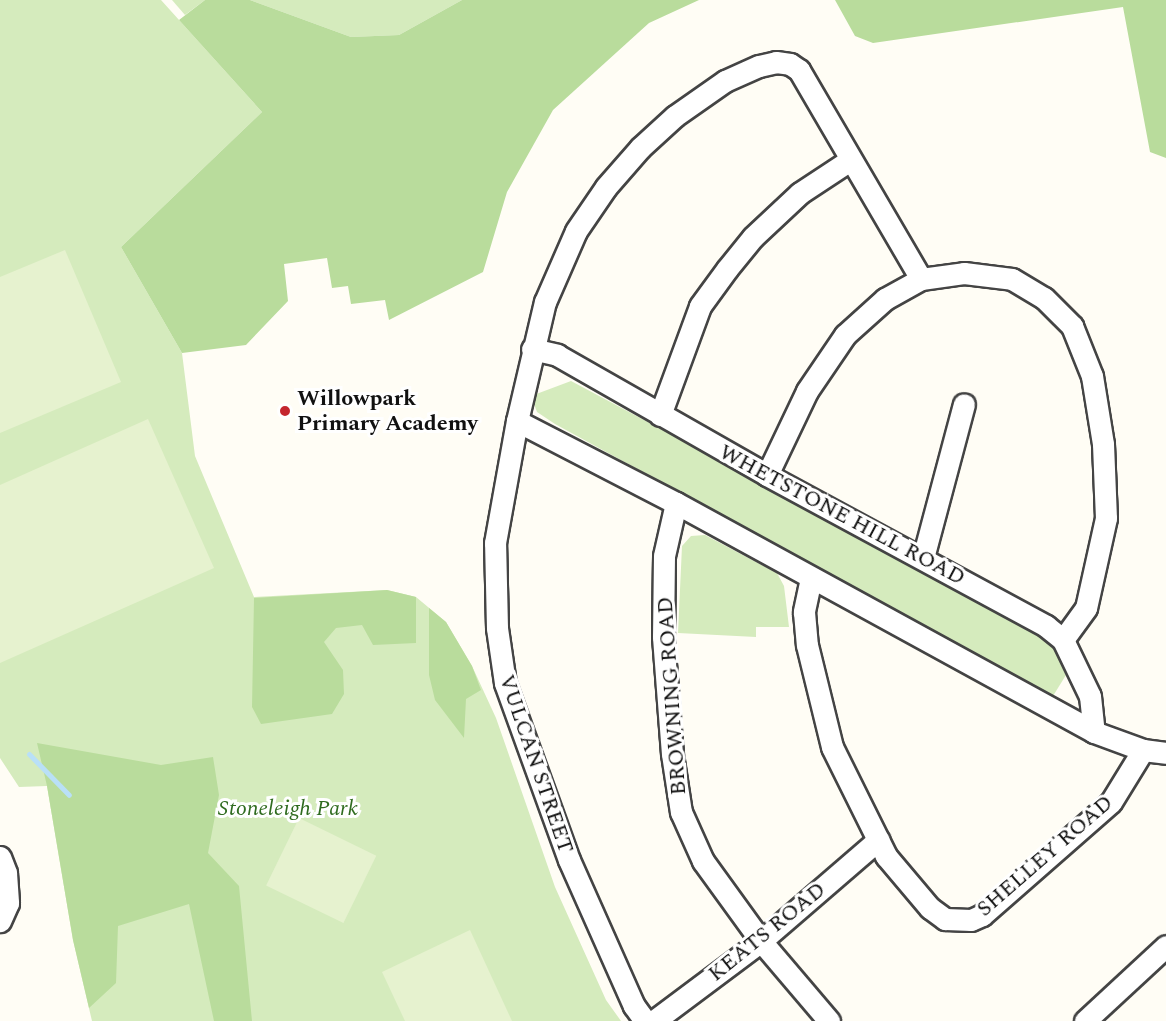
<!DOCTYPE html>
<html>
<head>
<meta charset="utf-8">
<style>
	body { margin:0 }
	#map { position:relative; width:1166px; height:1021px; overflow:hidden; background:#fffdf5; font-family:Spectral,serif }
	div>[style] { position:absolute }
	.green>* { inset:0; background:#d5ebbd }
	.forest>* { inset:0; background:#b9dc9c }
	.pitch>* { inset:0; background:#e6f2cf; transform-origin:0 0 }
	.stream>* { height:5px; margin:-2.5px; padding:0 2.5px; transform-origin:2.5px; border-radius:2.5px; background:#b9e0f7 }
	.roads { filter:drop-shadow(2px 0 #444) drop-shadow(-2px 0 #444) drop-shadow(0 2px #444) drop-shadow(0 -2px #444) }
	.street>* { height:21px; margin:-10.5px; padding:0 10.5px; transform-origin:10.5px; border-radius:10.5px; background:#fff }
	.dots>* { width:16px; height:16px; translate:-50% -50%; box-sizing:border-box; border:3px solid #fff; border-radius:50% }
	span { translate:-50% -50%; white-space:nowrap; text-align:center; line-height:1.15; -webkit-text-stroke:6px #fff; paint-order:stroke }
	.poi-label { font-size:22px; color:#111; font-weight:700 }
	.left { translate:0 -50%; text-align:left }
	.street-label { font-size:22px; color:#111 }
	.park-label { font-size:22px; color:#2f6b1f; font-style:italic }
</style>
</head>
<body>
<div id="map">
	<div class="green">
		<i style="clip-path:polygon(0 0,161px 0,262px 112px,121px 247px,182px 353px,195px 456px,254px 597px,387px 590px,416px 597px,446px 622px,472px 666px,496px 718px,555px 887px,606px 1000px,621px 1021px,92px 1021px,73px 940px,47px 786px,19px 787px,0 758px)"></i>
		<i style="clip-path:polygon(172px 0,205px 0,185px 15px)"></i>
		<i style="clip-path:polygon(250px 0,462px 0,399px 35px,351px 37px)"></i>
		<i style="clip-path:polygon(571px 381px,1039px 631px,1054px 649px,1066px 675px,1053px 696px,555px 424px,537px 412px,531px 396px)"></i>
		<i style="clip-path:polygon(705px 535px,777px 573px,784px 586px,789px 627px,756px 627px,756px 637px,678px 633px,682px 546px,691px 536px)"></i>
	</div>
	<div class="forest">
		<i style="clip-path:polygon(205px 0,250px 0,351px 37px,399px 35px,462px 0,699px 0,649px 23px,553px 110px,507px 192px,483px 272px,389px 320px,385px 300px,351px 304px,348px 286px,332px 288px,327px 258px,284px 264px,288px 301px,246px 345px,182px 353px,121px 247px,262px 112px,179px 20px)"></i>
		<i style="clip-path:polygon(835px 0,1166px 0,1166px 158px,1150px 152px,1123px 7px,873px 43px,855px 36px)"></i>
		<i style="clip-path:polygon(387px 590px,416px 597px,416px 643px,373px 645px,362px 625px,336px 628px,324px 642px,343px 670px,344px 694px,332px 714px,261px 724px,252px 707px,254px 598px)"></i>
		<i style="clip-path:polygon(429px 608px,446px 622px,472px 666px,481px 690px,466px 699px,464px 738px,435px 700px,429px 675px)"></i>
		<i style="clip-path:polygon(37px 743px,161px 765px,213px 757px,219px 795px,208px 853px,239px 886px,252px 1021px,214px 1021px,189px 904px,118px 926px,116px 983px,89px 1008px,73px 940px,47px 786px)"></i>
	</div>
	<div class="pitch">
		<i style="clip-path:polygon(65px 250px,121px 382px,0 433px,0 277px)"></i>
		<i style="clip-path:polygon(148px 419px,214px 568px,0 663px,0 485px)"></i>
		<i style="left:299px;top:818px;width:86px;height:75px;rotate:26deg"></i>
		<i style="clip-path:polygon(470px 930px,512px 1021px,405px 1021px,382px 972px)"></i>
	</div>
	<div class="stream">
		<i style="left:29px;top:754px;width:57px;rotate:45.7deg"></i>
	</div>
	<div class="roads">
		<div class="street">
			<i style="left:532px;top:349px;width:26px;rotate:13deg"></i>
			<i style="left:557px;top:355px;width:242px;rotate:29.7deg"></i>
			<i style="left:767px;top:475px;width:317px;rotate:28.4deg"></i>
			<i style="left:1046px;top:626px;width:22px;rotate:39deg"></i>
			<i style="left:1063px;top:640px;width:62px;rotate:64.3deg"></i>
			<i style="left:1090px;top:696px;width:36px;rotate:84deg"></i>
			<i style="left:660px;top:415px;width:116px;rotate:-69.8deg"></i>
			<i style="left:700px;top:306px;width:46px;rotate:-53.9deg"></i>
			<i style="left:727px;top:269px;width:41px;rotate:-50.9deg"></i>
			<i style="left:753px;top:237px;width:64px;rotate:-43.1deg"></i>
			<i style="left:800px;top:193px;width:60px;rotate:-33.4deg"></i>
			<i style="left:517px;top:421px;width:179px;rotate:27.3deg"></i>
			<i style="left:676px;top:503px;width:477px;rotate:28.7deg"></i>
			<i style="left:1094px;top:732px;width:52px;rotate:20.2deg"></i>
			<i style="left:1143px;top:750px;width:23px;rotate:7deg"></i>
			<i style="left:767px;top:475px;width:93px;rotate:-64.5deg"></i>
			<i style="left:807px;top:391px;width:68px;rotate:-55.8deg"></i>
			<i style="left:845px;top:335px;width:54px;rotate:-42deg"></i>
			<i style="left:885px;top:299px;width:41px;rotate:-29.1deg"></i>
			<i style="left:921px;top:279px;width:43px;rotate:-7.9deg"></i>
			<i style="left:964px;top:273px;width:48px;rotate:7.1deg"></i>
			<i style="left:1012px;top:279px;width:37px;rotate:31deg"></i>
			<i style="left:1044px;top:298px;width:40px;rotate:45deg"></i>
			<i style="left:1072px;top:326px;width:54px;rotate:68.2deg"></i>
			<i style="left:1092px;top:376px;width:69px;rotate:80.8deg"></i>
			<i style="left:1103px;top:444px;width:74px;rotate:87.7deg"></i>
			<i style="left:1106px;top:518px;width:92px;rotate:102.5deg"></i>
			<i style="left:1086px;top:608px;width:39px;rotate:126deg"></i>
			<i style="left:676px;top:503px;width:54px;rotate:102.8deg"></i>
			<i style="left:664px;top:556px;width:81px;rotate:90.7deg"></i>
			<i style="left:663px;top:637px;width:117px;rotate:85.6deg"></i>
			<i style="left:672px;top:754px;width:59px;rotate:81.2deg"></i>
			<i style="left:681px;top:812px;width:54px;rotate:65.8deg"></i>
			<i style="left:703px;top:861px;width:99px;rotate:54.1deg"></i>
			<i style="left:761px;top:941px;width:105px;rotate:49.6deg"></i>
			<i style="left:923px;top:558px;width:159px;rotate:-75.1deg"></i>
			<i style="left:811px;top:578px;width:35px;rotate:102deg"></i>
			<i style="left:804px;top:612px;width:33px;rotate:85deg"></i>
			<i style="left:807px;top:645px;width:105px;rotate:76.2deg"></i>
			<i style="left:832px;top:747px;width:122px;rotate:63.6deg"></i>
			<i style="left:886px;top:856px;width:68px;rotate:49.8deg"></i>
			<i style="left:930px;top:908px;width:19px;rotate:36deg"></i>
			<i style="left:945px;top:919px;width:26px;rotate:2deg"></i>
			<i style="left:971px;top:920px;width:12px;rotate:-24deg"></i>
			<i style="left:982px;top:915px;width:171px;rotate:-41.2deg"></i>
			<i style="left:1111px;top:802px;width:61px;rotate:-58.4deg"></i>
			<i style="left:0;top:857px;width:17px;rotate:69deg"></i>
			<i style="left:6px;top:873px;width:30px;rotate:86deg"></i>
			<i style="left:8px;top:903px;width:20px;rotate:114deg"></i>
			<i style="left:645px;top:1021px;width:19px;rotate:-126deg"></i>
			<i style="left:634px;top:1006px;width:160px;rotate:-114deg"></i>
			<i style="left:569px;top:860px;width:188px;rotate:-109.9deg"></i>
			<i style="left:505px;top:683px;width:56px;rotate:-98.3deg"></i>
			<i style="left:497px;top:628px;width:85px;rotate:-91.3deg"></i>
			<i style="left:495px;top:543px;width:124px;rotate:-79.8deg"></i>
			<i style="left:517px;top:421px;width:122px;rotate:-76.8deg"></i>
			<i style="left:545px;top:302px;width:77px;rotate:-66.4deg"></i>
			<i style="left:576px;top:231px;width:53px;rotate:-55.7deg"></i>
			<i style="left:606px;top:187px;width:52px;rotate:-48.9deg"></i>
			<i style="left:640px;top:148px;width:47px;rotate:-42.4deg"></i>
			<i style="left:675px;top:116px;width:61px;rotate:-35deg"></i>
			<i style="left:725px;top:81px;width:37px;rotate:-24deg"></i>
			<i style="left:759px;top:66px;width:17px;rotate:-13deg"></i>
			<i style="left:776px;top:62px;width:14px;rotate:8deg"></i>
			<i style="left:790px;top:64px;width:11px;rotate:34deg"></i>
			<i style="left:799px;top:70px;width:242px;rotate:59.7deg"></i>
			<i style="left:654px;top:1021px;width:134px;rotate:-36.8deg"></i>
			<i style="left:761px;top:941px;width:155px;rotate:-40.8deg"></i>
			<i style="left:1085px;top:1021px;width:110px;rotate:-42.8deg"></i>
		</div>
	</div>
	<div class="dots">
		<i style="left:285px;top:411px;background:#c4262e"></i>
	</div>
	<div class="poi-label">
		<span class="left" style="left:297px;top:411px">Willowpark<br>Primary Academy</span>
	</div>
	<div class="street-label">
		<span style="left:842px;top:515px;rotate:28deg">WHETSTONE HILL ROAD</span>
		<span style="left:672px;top:696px;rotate:-94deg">BROWNING ROAD</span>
		<span style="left:536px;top:764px;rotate:71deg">VULCAN STREET</span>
		<span style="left:1045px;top:856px;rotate:-41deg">SHELLEY ROAD</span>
		<span style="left:767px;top:932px;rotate:-39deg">KEATS ROAD</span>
	</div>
	<div class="park-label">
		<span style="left:288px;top:809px">Stoneleigh Park</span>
	</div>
</div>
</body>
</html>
